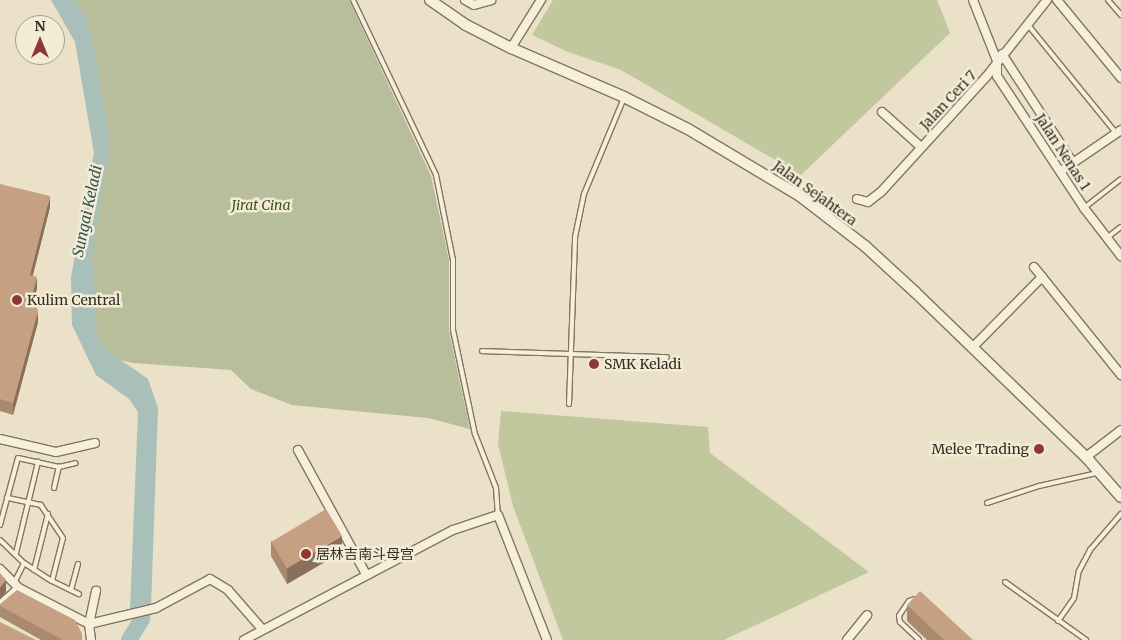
<!DOCTYPE html>
<html>
<head>
<meta charset="utf-8">
<style>
	body { margin:0 }
	#map { position:relative; width:1121px; height:640px; overflow:hidden; background:#eae1c8; font-family:Merriweather,"Noto Sans SC",serif }
	div>[style] { position:absolute }
	.green>* { inset:0; background:#c1c89d }
	.cemetery>* { inset:0; background:#b8bd9b }
	.water>* { inset:0; background:#a9bfb9 }
	.river>* { height:16px; margin:-8px; padding:0 8px; transform-origin:8px; border-radius:8px; background:#a9bfb9 }
	.roads { filter:drop-shadow(1px 0 #85745f) drop-shadow(-1px 0 #85745f) drop-shadow(0 1px #85745f) drop-shadow(0 -1px #85745f) }
	.service>* { height:4px; margin:-2px; padding:0 2px; transform-origin:2px; border-radius:2px; background:#f6efdb }
	.minor>* { height:8px; margin:-4px; padding:0 4px; transform-origin:4px; border-radius:4px; background:#f6efdb }
	.tertiary>* { height:10px; margin:-5px; padding:0 5px; transform-origin:5px; border-radius:5px; background:#f6efdb }
	.wall>* { inset:0; background:#a98a70 }
	.shaded-wall>* { inset:0; background:#8a705b }
	.building>* { inset:0; background:#c5a082; transform-origin:0 0 }
	.dots>* { width:14px; height:14px; translate:-50% -50%; box-sizing:border-box; border:2px solid #f2ecd7; border-radius:50% }
	span { translate:-50% -50%; white-space:nowrap; text-align:center; line-height:1.15; -webkit-text-stroke:5px #f2ecd7; paint-order:stroke }
	.street-label { font-size:14px; color:#362c21 }
	.park-label { font-size:14px; color:#455129; font-style:italic }
	.poi-label { font-size:14px; color:#362c21 }
	.left { translate:0 -50%; text-align:left }
	.right { translate:-100% -50%; text-align:right }
	.water-label { font-size:15px; color:#325554; font-style:italic }
	.north { position:absolute; left:15px; top:15px; width:50px; height:50px; box-sizing:border-box; background:#f2ecd7; border:1px solid #a79f8e; border-radius:50%; rotate:0deg; font-size:14px; font-weight:700; line-height:20px; text-align:center; color:#362c21 }
	.north::after { content:''; display:block; margin:auto; width:18px; height:22px; background:#8e3735; clip-path:polygon(50% 0,100% 100%,50% 72%,0 100%) }
</style>
</head>
<body>
<div id="map">
	<div class="green">
		<i style="clip-path:polygon(553px 0,937px 0,950px 33px,801px 175px,621px 70px,568px 52px,532px 35px)"></i>
		<i style="clip-path:polygon(501px 411px,708px 427px,710px 453px,869px 572px,724px 640px,563px 640px,513px 506px,498px 444px)"></i>
	</div>
	<div class="cemetery">
		<i style="clip-path:polygon(60px 0,349px 0,431px 176px,449px 260px,449px 331px,470px 429px,428px 418px,292px 405px,251px 389px,231px 370px,133px 363px,102px 356px,83px 328px,98px 170px,82px 48px)"></i>
	</div>
	<div class="water">
		<i style="clip-path:polygon(51px 0,75px 0,84px 14px,95px 54px,110px 143px,92px 255px,97px 336px,105px 349px,148px 379px,158px 408px,151px 607px,130px 610px,138px 412px,129px 399px,96px 375px,72px 325px,71px 277px,94px 153px,75px 42px)"></i>
		<i style="clip-path:polygon(147px 619px,138px 640px,123px 640px,131px 621px)"></i>
	</div>
	<div class="river">
		<i style="left:129px;top:640px;width:25px;rotate:-58deg"></i>
		<i style="left:142px;top:619px;width:25px;rotate:-88deg"></i>
	</div>
	<div class="roads">
		<div class="service">
			<i style="left:353px;top:0;width:194px;rotate:64.6deg"></i>
			<i style="left:436px;top:175px;width:87px;rotate:78.7deg"></i>
			<i style="left:453px;top:260px;width:70px;rotate:90deg"></i>
			<i style="left:453px;top:330px;width:106px;rotate:78.1deg"></i>
			<i style="left:475px;top:434px;width:58px;rotate:68.7deg"></i>
			<i style="left:496px;top:488px;width:27px;rotate:86deg"></i>
			<i style="left:1108px;top:0;width:20px;rotate:49deg"></i>
			<i style="left:1028px;top:25px;width:141px;rotate:50.8deg"></i>
			<i style="left:1084px;top:208px;width:47px;rotate:-38.1deg"></i>
			<i style="left:1108px;top:237px;width:16px;rotate:-38deg"></i>
			<i style="left:482px;top:351px;width:185px;rotate:1.9deg"></i>
			<i style="left:569px;top:404px;width:167px;rotate:-87.9deg"></i>
			<i style="left:575px;top:237px;width:44px;rotate:-78.2deg"></i>
			<i style="left:584px;top:194px;width:104px;rotate:-67.4deg"></i>
			<i style="left:54px;top:488px;width:22px;rotate:-77deg"></i>
			<i style="left:987px;top:503px;width:55px;rotate:-18.1deg"></i>
			<i style="left:1039px;top:486px;width:59px;rotate:-12.6deg"></i>
			<i style="left:0;top:525px;width:69px;rotate:-75deg"></i>
			<i style="left:18px;top:458px;width:42px;rotate:12.4deg"></i>
			<i style="left:59px;top:467px;width:17px;rotate:-13deg"></i>
			<i style="left:0;top:540px;width:33px;rotate:44deg"></i>
			<i style="left:24px;top:563px;width:33px;rotate:33deg"></i>
			<i style="left:52px;top:581px;width:44px;rotate:-75.7deg"></i>
			<i style="left:63px;top:538px;width:40px;rotate:-124deg"></i>
			<i style="left:41px;top:505px;width:35px;rotate:-168deg"></i>
			<i style="left:16px;top:553px;width:94px;rotate:-76.4deg"></i>
			<i style="left:34px;top:570px;width:58px;rotate:-76deg"></i>
			<i style="left:52px;top:581px;width:30px;rotate:26deg"></i>
			<i style="left:1005px;top:582px;width:100px;rotate:35.6deg"></i>
			<i style="left:14px;top:583px;width:22px;rotate:-63deg"></i>
			<i style="left:71px;top:590px;width:27px;rotate:-75deg"></i>
			<i style="left:915px;top:599px;width:6px;rotate:162deg"></i>
			<i style="left:909px;top:601px;width:18px;rotate:124deg"></i>
			<i style="left:899px;top:616px;width:6px;rotate:81deg"></i>
			<i style="left:900px;top:622px;width:26px;rotate:43deg"></i>
			<i style="left:1058px;top:621px;width:28px;rotate:-55deg"></i>
			<i style="left:1074px;top:598px;width:27px;rotate:-80deg"></i>
			<i style="left:1079px;top:571px;width:24px;rotate:-62deg"></i>
			<i style="left:1090px;top:550px;width:48px;rotate:-49.3deg"></i>
		</div>
		<div class="minor">
			<i style="left:465px;top:0;width:10px;rotate:29deg"></i>
			<i style="left:474px;top:5px;width:18px;rotate:-16deg"></i>
			<i style="left:973px;top:0;width:66px;rotate:68.5deg"></i>
			<i style="left:997px;top:61px;width:15px;rotate:90deg"></i>
			<i style="left:997px;top:76px;width:158px;rotate:56.6deg"></i>
			<i style="left:1084px;top:208px;width:61px;rotate:52.4deg"></i>
			<i style="left:1057px;top:0;width:101px;rotate:50.6deg"></i>
			<i style="left:511px;top:48px;width:57px;rotate:-58deg"></i>
			<i style="left:1002px;top:54px;width:130px;rotate:56.9deg"></i>
			<i style="left:882px;top:112px;width:52px;rotate:41.9deg"></i>
			<i style="left:1061px;top:171px;width:73px;rotate:-34.3deg"></i>
			<i style="left:857px;top:199px;width:11px;rotate:15deg"></i>
			<i style="left:868px;top:202px;width:16px;rotate:-38deg"></i>
			<i style="left:881px;top:192px;width:156px;rotate:-47.6deg"></i>
			<i style="left:986px;top:77px;width:98px;rotate:-51.6deg"></i>
			<i style="left:1034px;top:267px;width:139px;rotate:51.1deg"></i>
			<i style="left:972px;top:348px;width:100px;rotate:-45.4deg"></i>
			<i style="left:0;top:439px;width:57px;rotate:13.1deg"></i>
			<i style="left:56px;top:452px;width:40px;rotate:-13deg"></i>
			<i style="left:298px;top:450px;width:141px;rotate:61.3deg"></i>
			<i style="left:1086px;top:457px;width:44px;rotate:-37.6deg"></i>
			<i style="left:0;top:569px;width:27px;rotate:45deg"></i>
			<i style="left:19px;top:588px;width:79px;rotate:27.2deg"></i>
			<i style="left:89px;top:624px;width:69px;rotate:-13.4deg"></i>
			<i style="left:156px;top:608px;width:61px;rotate:-28.2deg"></i>
			<i style="left:210px;top:579px;width:21px;rotate:31deg"></i>
			<i style="left:228px;top:590px;width:52px;rotate:48.9deg"></i>
			<i style="left:0;top:605px;width:25px;rotate:-42deg"></i>
			<i style="left:91px;top:640px;width:16px;rotate:-97deg"></i>
			<i style="left:89px;top:624px;width:34px;rotate:-78deg"></i>
			<i style="left:244px;top:640px;width:236px;rotate:-27.8deg"></i>
			<i style="left:453px;top:530px;width:47px;rotate:-18.4deg"></i>
			<i style="left:498px;top:515px;width:134px;rotate:68.6deg"></i>
			<i style="left:847px;top:640px;width:32px;rotate:-51deg"></i>
		</div>
		<div class="tertiary">
			<i style="left:430px;top:0;width:44px;rotate:34.8deg"></i>
			<i style="left:466px;top:25px;width:51px;rotate:27.1deg"></i>
			<i style="left:511px;top:48px;width:123px;rotate:23.4deg"></i>
			<i style="left:624px;top:97px;width:72px;rotate:26.6deg"></i>
			<i style="left:688px;top:129px;width:131px;rotate:30.9deg"></i>
			<i style="left:800px;top:196px;width:82px;rotate:37.6deg"></i>
			<i style="left:865px;top:246px;width:68px;rotate:42.6deg"></i>
			<i style="left:915px;top:292px;width:238px;rotate:44deg"></i>
			<i style="left:1086px;top:457px;width:53px;rotate:48.8deg"></i>
		</div>
	</div>
	<div class="wall">
		<i style="clip-path:polygon(0 184px,50px 207px,33px 275px,37px 288px,34px 301px,38px 322px,13px 415px,0 411px)"></i>
		<i style="clip-path:polygon(271px 541px,342px 552px,287px 584px,271px 556px)"></i>
		<i style="clip-path:polygon(0 604px,82px 640px,41px 640px,0 617px)"></i>
		<i style="clip-path:polygon(907px 605px,973px 640px,927px 640px,907px 621px)"></i>
	</div>
	<div class="shaded-wall">
		<i style="clip-path:polygon(50px 196px,50px 207px,30px 286px,30px 275px)"></i>
		<i style="clip-path:polygon(37px 277px,37px 288px,31px 311px,31px 300px)"></i>
		<i style="clip-path:polygon(38px 311px,38px 322px,13px 415px,13px 403px)"></i>
		<i style="clip-path:polygon(342px 536px,342px 552px,287px 584px,287px 568px)"></i>
		<i style="clip-path:polygon(6px 580px,6px 592px,0 599px,0 587px)"></i>
	</div>
	<div class="building">
		<i style="clip-path:polygon(0 184px,50px 196px,30px 275px,37px 277px,31px 300px,35px 301px,38px 311px,13px 403px,0 399px)"></i>
		<i style="left:326px;top:509px;width:31px;height:64px;rotate:59deg"></i>
		<i style="clip-path:polygon(0 573px,6px 580px,0 587px)"></i>
		<i style="clip-path:polygon(17px 590px,75px 620px,82px 634px,82px 640px,63px 640px,0 606px,0 604px)"></i>
		<i style="clip-path:polygon(920px 591px,973px 640px,944px 640px,907px 605px)"></i>
		<i style="clip-path:polygon(0 622px,36px 640px,0 640px)"></i>
	</div>
	<div class="dots">
		<i style="left:17px;top:300px;background:#8e3735"></i>
		<i style="left:594px;top:364px;background:#8e3735"></i>
		<i style="left:1039px;top:449px;background:#8e3735"></i>
		<i style="left:306px;top:554px;background:#8e3735"></i>
	</div>
	<div class="street-label">
		<span style="left:948px;top:100px;rotate:-47deg">Jalan Ceri 7</span>
		<span style="left:1063px;top:152px;rotate:57deg">Jalan Nenas 1</span>
		<span style="left:815px;top:193px;rotate:36deg">Jalan Sejahtera</span>
	</div>
	<div class="park-label">
		<span style="left:261px;top:205px">Jirat Cina</span>
	</div>
	<div class="poi-label">
		<span class="left" style="left:27px;top:300px">Kulim Central</span>
		<span class="left" style="left:604px;top:364px">SMK Keladi</span>
		<span class="right" style="left:1029px;top:449px">Melee Trading</span>
		<span class="left" style="left:316px;top:554px">居林吉南斗母宫</span>
	</div>
	<div class="water-label">
		<span style="left:87px;top:211px;rotate:-78deg">Sungai Keladi</span>
	</div>
	<div class="north">N</div>
</div>
</body>
</html>
